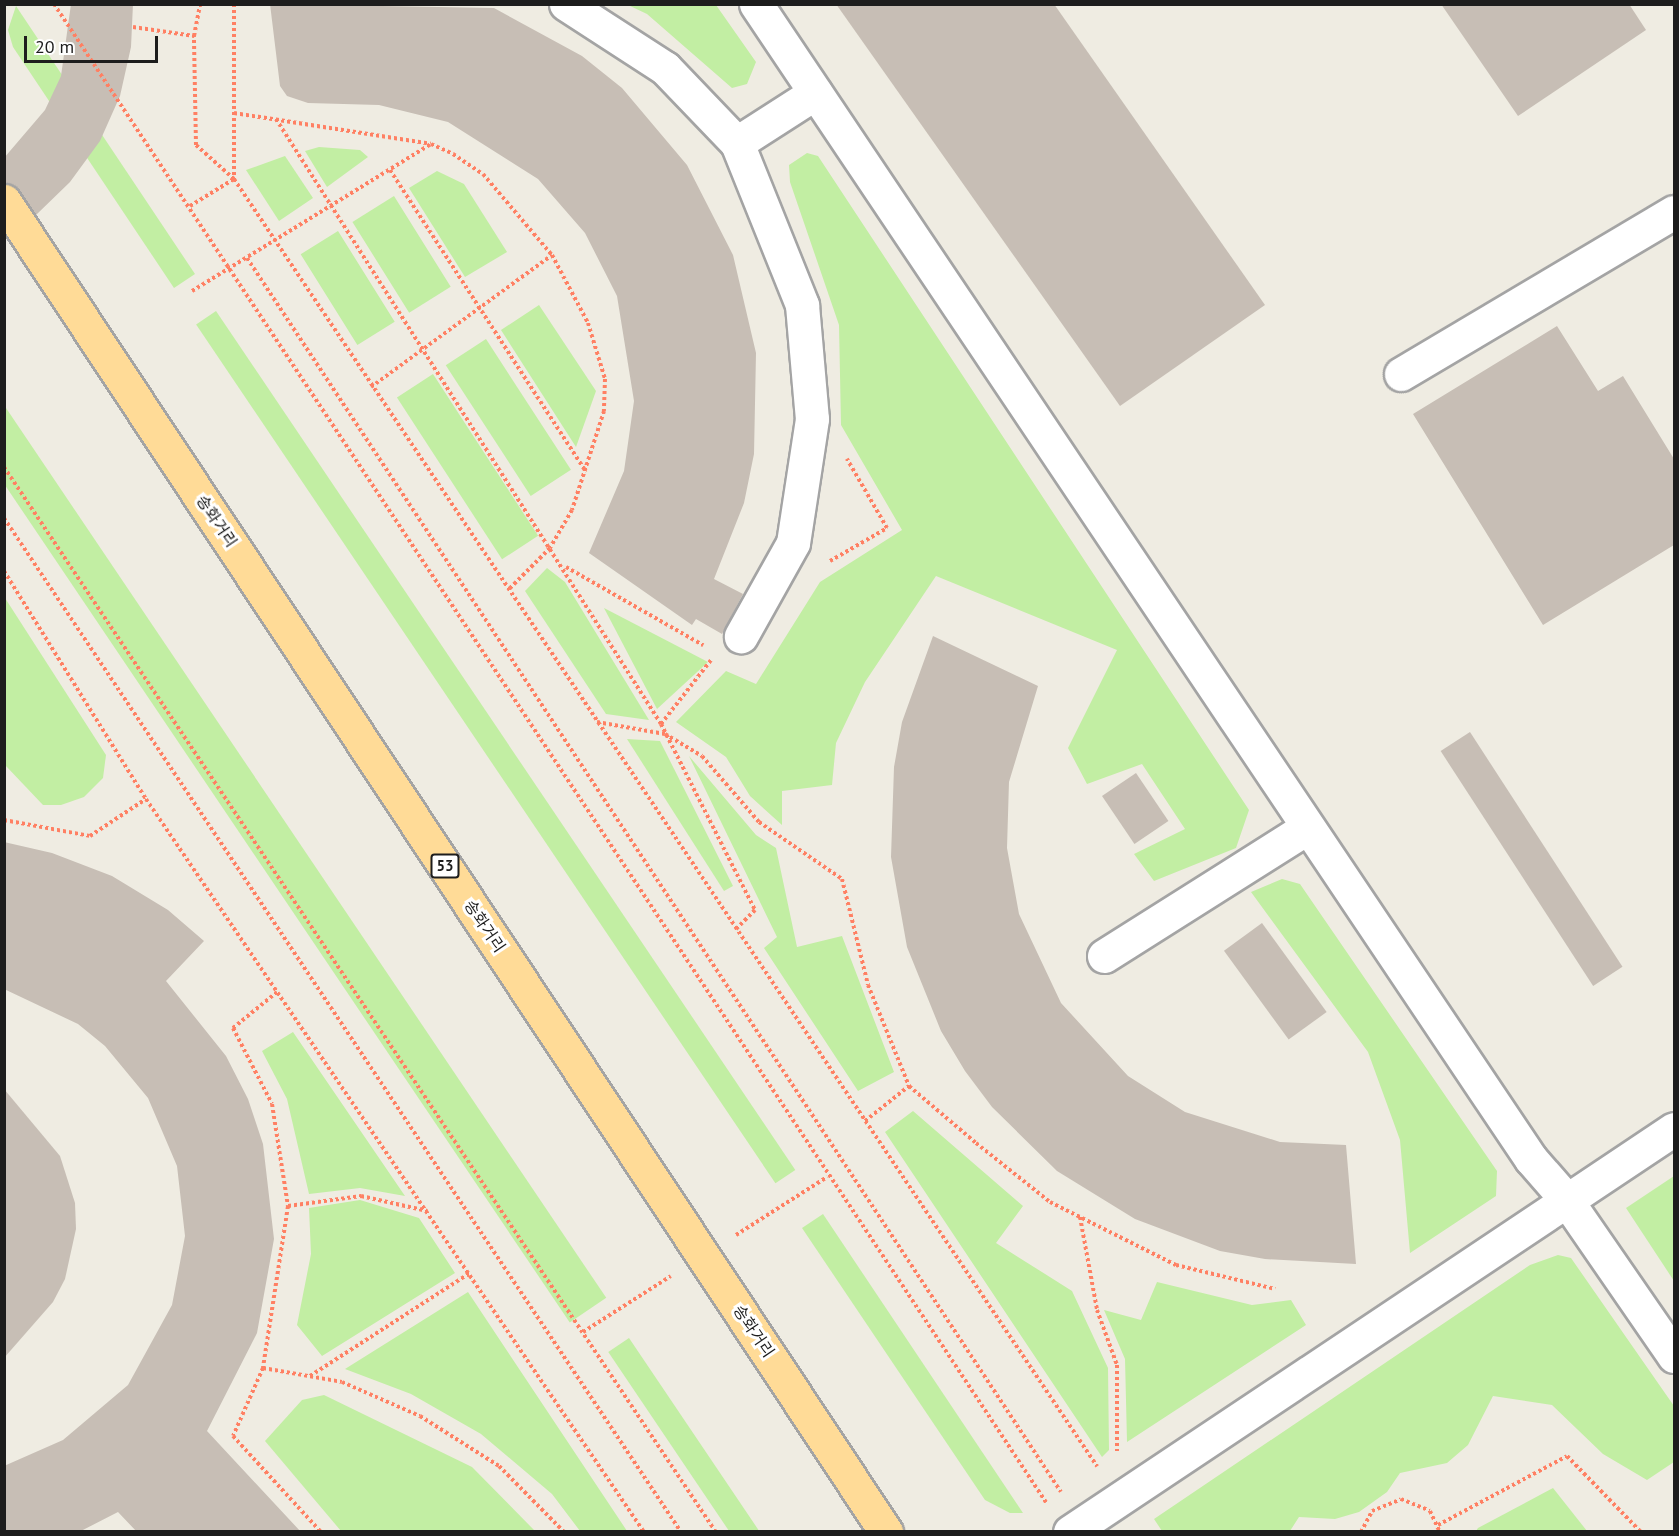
<!DOCTYPE html>
<html>
<head>
<meta charset="utf-8">
<style>
	body { margin:0 }
	#map { position:relative; width:1679px; height:1536px; overflow:hidden; background:#efece2; font-family:"PT Sans","Noto Sans KR",sans-serif }
	div>[style] { position:absolute }
	.grass>* { inset:0; background:#c2eea3; transform-origin:0 0 }
	.building>* { inset:0; background:#c7beb5; transform-origin:0 0 }
	.path>* { height:4px; margin-top:-2px; transform-origin:0; background:repeating-linear-gradient(90deg,#ff8063 0 3px,transparent 0 6px) }
	.roads { filter:drop-shadow(2px 0 #a4a4a4) drop-shadow(-2px 0 #a4a4a4) drop-shadow(0 2px #a4a4a4) drop-shadow(0 -2px #a4a4a4) }
	.minor>* { height:33px; margin:-16.5px; padding:0 16.5px; transform-origin:16.5px; border-radius:16.5px; background:#fff }
	.major>* { height:33px; margin:-16.5px; padding:0 16.5px; transform-origin:16.5px; border-radius:16.5px; background:#ffdb97 }
	span { translate:-50% -50%; white-space:nowrap; text-align:center; line-height:1.15; -webkit-text-stroke:6px #fff; paint-order:stroke }
	.shield-label span { padding:2px 4px; background:#fff; border:2px solid; border-radius:4px; -webkit-text-stroke-width:0 }
	.shield-label { font-size:15px; color:#1d1d1d; font-weight:700 }
	.street-label { font-size:16px; color:#1d1d1d }
	.frame { position:absolute; inset:0; border:6px solid #1d1d1d; pointer-events:none }
	.scale { position:absolute; left:24px; top:36px; width:134px; height:27px; box-sizing:border-box; border:3px solid #1d1d1d; border-top:0; padding-left:8px; font-size:18px; line-height:21px; white-space:nowrap; color:#1d1d1d; -webkit-text-stroke:4px #fff; paint-order:stroke }
</style>
</head>
<body>
<div id="map">
	<div class="grass">
		<i style="clip-path:polygon(628px 5px,716px 5px,756px 62px,747px 84px,732px 88px,647px 14px)"></i>
		<i style="clip-path:polygon(16px 6px,195px 274px,174px 288px,13px 47px,8px 30px)"></i>
		<i style="clip-path:polygon(319px 147px,360px 150px,368px 157px,327px 187px,305px 151px)"></i>
		<i style="clip-path:polygon(807px 153px,818px 156px,1249px 810px,1236px 848px,1154px 881px,1134px 854px,1185px 829px,1142px 764px,1087px 784px,1068px 748px,1117px 650px,936px 576px,865px 682px,836px 743px,832px 785px,782px 791px,782px 825px,750px 796px,726px 757px,676px 722px,726px 671px,756px 684px,820px 582px,902px 530px,841px 425px,839px 325px,790px 182px,789px 165px)"></i>
		<i style="clip-path:polygon(285px 156px,313px 198px,279px 221px,246px 170px)"></i>
		<i style="clip-path:polygon(437px 171px,464px 184px,507px 252px,465px 277px,409px 188px)"></i>
		<i style="left:394px;top:196px;width:107px;height:49px;rotate:58deg"></i>
		<i style="left:338px;top:231px;width:107px;height:44px;rotate:58deg"></i>
		<i style="clip-path:polygon(539px 305px,596px 391px,576px 447px,501px 330px)"></i>
		<i style="left:216px;top:311px;width:1036px;height:24px;rotate:56deg"></i>
		<i style="left:486px;top:339px;width:156px;height:48px;rotate:57deg"></i>
		<i style="left:433px;top:374px;width:193px;height:43px;rotate:57deg"></i>
		<i style="left:4px;top:405px;width:1077px;height:44px;rotate:56deg"></i>
		<i style="clip-path:polygon(547px 568px,565px 582px,649px 720px,606px 714px,525px 591px)"></i>
		<i style="clip-path:polygon(5px 598px,106px 755px,103px 778px,84px 797px,61px 805px,43px 805px,5px 765px)"></i>
		<i style="clip-path:polygon(604px 608px,708px 662px,657px 709px)"></i>
		<i style="clip-path:polygon(627px 739px,660px 741px,733px 886px,724px 891px)"></i>
		<i style="clip-path:polygon(689px 756px,756px 835px,776px 848px,797px 947px,842px 936px,894px 1072px,858px 1091px,764px 948px,777px 937px)"></i>
		<i style="clip-path:polygon(1282px 879px,1300px 884px,1497px 1171px,1496px 1196px,1410px 1253px,1400px 1140px,1368px 1052px,1251px 892px)"></i>
		<i style="clip-path:polygon(293px 1032px,405px 1196px,360px 1188px,309px 1194px,287px 1099px,262px 1051px)"></i>
		<i style="clip-path:polygon(913px 1111px,1023px 1206px,996px 1243px,1072px 1291px,1108px 1368px,1109px 1450px,1102px 1457px,885px 1132px)"></i>
		<i style="clip-path:polygon(1674px 1176px,1674px 1281px,1626px 1208px)"></i>
		<i style="clip-path:polygon(360px 1200px,419px 1218px,455px 1273px,322px 1356px,297px 1325px,311px 1254px,309px 1208px)"></i>
		<i style="clip-path:polygon(823px 1214px,1023px 1513px,1010px 1513px,985px 1500px,802px 1228px)"></i>
		<i style="clip-path:polygon(1558px 1255px,1571px 1258px,1674px 1406px,1674px 1462px,1647px 1480px,1603px 1454px,1552px 1405px,1493px 1396px,1468px 1445px,1447px 1463px,1400px 1473px,1387px 1492px,1359px 1512px,1335px 1519px,1299px 1517px,1290px 1531px,1162px 1531px,1154px 1519px,1530px 1265px)"></i>
		<i style="clip-path:polygon(1157px 1282px,1252px 1305px,1291px 1300px,1306px 1325px,1127px 1442px,1125px 1359px,1104px 1310px,1141px 1320px)"></i>
		<i style="clip-path:polygon(468px 1292px,627px 1531px,580px 1531px,552px 1494px,481px 1434px,411px 1394px,345px 1369px)"></i>
		<i style="left:629px;top:1338px;width:233px;height:25px;rotate:56deg"></i>
		<i style="clip-path:polygon(324px 1395px,472px 1467px,535px 1531px,341px 1531px,265px 1441px,302px 1400px)"></i>
		<i style="clip-path:polygon(1553px 1488px,1587px 1531px,1476px 1531px,1478px 1528px)"></i>
	</div>
	<div class="building">
		<i style="clip-path:polygon(71px 4px,133px 4px,131px 47px,120px 96px,100px 141px,70px 182px,36px 215px,19px 190px,4px 183px,4px 158px,45px 110px,61px 76px)"></i>
		<i style="clip-path:polygon(270px 4px,494px 8px,582px 56px,622px 88px,687px 165px,733px 255px,756px 353px,754px 454px,744px 503px,714px 579px,743px 594px,722px 634px,696px 619px,692px 625px,589px 553px,624px 471px,634px 401px,617px 296px,585px 233px,538px 179px,448px 122px,379px 105px,308px 103px,287px 96px,280px 86px)"></i>
		<i style="clip-path:polygon(836px 4px,1054px 4px,1265px 305px,1120px 406px)"></i>
		<i style="clip-path:polygon(1441px 4px,1629px 4px,1646px 30px,1518px 116px)"></i>
		<i style="clip-path:polygon(1557px 326px,1598px 391px,1623px 376px,1674px 459px,1674px 545px,1543px 625px,1413px 414px)"></i>
		<i style="clip-path:polygon(933px 636px,1038px 686px,1009px 782px,1007px 848px,1019px 914px,1061px 1003px,1128px 1076px,1185px 1112px,1280px 1142px,1346px 1145px,1356px 1264px,1265px 1259px,1220px 1251px,1135px 1219px,1057px 1171px,992px 1107px,965px 1071px,941px 1031px,907px 947px,891px 857px,894px 767px,902px 722px)"></i>
		<i style="left:1470px;top:732px;width:280px;height:35px;rotate:57deg"></i>
		<i style="left:1136px;top:773px;width:58px;height:41px;rotate:56deg"></i>
		<i style="clip-path:polygon(4px 842px,52px 853px,112px 876px,168px 910px,204px 941px,166px 981px,226px 1056px,248px 1099px,263px 1144px,274px 1239px,257px 1333px,207px 1431px,301px 1532px,137px 1532px,118px 1512px,79px 1532px,4px 1532px,4px 1466px,63px 1440px,128px 1385px,172px 1305px,185px 1236px,177px 1166px,148px 1098px,105px 1046px,78px 1024px,4px 989px)"></i>
		<i style="left:1262px;top:923px;width:110px;height:47px;rotate:54deg"></i>
		<i style="clip-path:polygon(4px 1089px,60px 1156px,75px 1203px,76px 1229px,65px 1279px,53px 1302px,4px 1358px)"></i>
	</div>
	<div class="path">
		<i style="left:54px;top:4px;width:1797px;rotate:56.49deg"></i>
		<i style="left:234px;top:4px;width:175px;rotate:90deg"></i>
		<i style="left:234px;top:179px;width:1550px;rotate:56.16deg"></i>
		<i style="left:133px;top:27px;width:62px;rotate:8.4deg"></i>
		<i style="left:234px;top:113px;width:199px;rotate:8.9deg"></i>
		<i style="left:431px;top:144px;width:24px;rotate:24deg"></i>
		<i style="left:453px;top:154px;width:36px;rotate:34deg"></i>
		<i style="left:483px;top:174px;width:106px;rotate:49.6deg"></i>
		<i style="left:552px;top:255px;width:77px;rotate:62.1deg"></i>
		<i style="left:588px;top:323px;width:59px;rotate:73.1deg"></i>
		<i style="left:605px;top:379px;width:32px;rotate:92deg"></i>
		<i style="left:604px;top:411px;width:104px;rotate:107.9deg"></i>
		<i style="left:572px;top:510px;width:44px;rotate:120.1deg"></i>
		<i style="left:550px;top:548px;width:59px;rotate:135deg"></i>
		<i style="left:276px;top:119px;width:717px;rotate:57.53deg"></i>
		<i style="left:661px;top:724px;width:208px;rotate:63.2deg"></i>
		<i style="left:755px;top:910px;width:27px;rotate:135deg"></i>
		<i style="left:390px;top:170px;width:360px;rotate:57deg"></i>
		<i style="left:190px;top:206px;width:52px;rotate:-31.5deg"></i>
		<i style="left:234px;top:179px;width:51px;rotate:-138.2deg"></i>
		<i style="left:196px;top:145px;width:109px;rotate:-91.1deg"></i>
		<i style="left:194px;top:36px;width:33px;rotate:-79deg"></i>
		<i style="left:247px;top:258px;width:1478px;rotate:56.59deg"></i>
		<i style="left:192px;top:291px;width:281px;rotate:-31.6deg"></i>
		<i style="left:371px;top:387px;width:224px;rotate:-36.1deg"></i>
		<i style="left:4px;top:467px;width:1281px;rotate:56.24deg"></i>
		<i style="left:4px;top:518px;width:1219px;rotate:56.27deg"></i>
		<i style="left:830px;top:561px;width:66px;rotate:-30.1deg"></i>
		<i style="left:887px;top:528px;width:80px;rotate:-120.1deg"></i>
		<i style="left:566px;top:567px;width:158px;rotate:29.7deg"></i>
		<i style="left:4px;top:571px;width:269px;rotate:58.1deg"></i>
		<i style="left:146px;top:799px;width:886px;rotate:55.81deg"></i>
		<i style="left:597px;top:722px;width:69px;rotate:10deg"></i>
		<i style="left:665px;top:734px;width:43px;rotate:30.7deg"></i>
		<i style="left:702px;top:756px;width:87px;rotate:49.2deg"></i>
		<i style="left:759px;top:822px;width:101px;rotate:34.5deg"></i>
		<i style="left:842px;top:879px;width:109px;rotate:76.2deg"></i>
		<i style="left:868px;top:985px;width:109px;rotate:67.9deg"></i>
		<i style="left:909px;top:1086px;width:88px;rotate:40.4deg"></i>
		<i style="left:976px;top:1143px;width:95px;rotate:38.6deg"></i>
		<i style="left:1050px;top:1202px;width:141px;rotate:26.6deg"></i>
		<i style="left:1176px;top:1265px;width:102px;rotate:13.6deg"></i>
		<i style="left:661px;top:724px;width:81px;rotate:-52deg"></i>
		<i style="left:4px;top:820px;width:87px;rotate:10.5deg"></i>
		<i style="left:90px;top:836px;width:67px;rotate:-33.5deg"></i>
		<i style="left:277px;top:992px;width:57px;rotate:140.7deg"></i>
		<i style="left:233px;top:1028px;width:85px;rotate:62.8deg"></i>
		<i style="left:272px;top:1104px;width:103px;rotate:81.1deg"></i>
		<i style="left:288px;top:1206px;width:164px;rotate:98.8deg"></i>
		<i style="left:263px;top:1368px;width:74px;rotate:113.8deg"></i>
		<i style="left:233px;top:1436px;width:130px;rotate:47.5deg"></i>
		<i style="left:865px;top:1121px;width:56px;rotate:-38.5deg"></i>
		<i style="left:288px;top:1206px;width:74px;rotate:-7.8deg"></i>
		<i style="left:361px;top:1196px;width:68px;rotate:12.8deg"></i>
		<i style="left:1080px;top:1217px;width:95px;rotate:79.6deg"></i>
		<i style="left:1097px;top:1310px;width:59px;rotate:70deg"></i>
		<i style="left:1117px;top:1365px;width:86px;rotate:90deg"></i>
		<i style="left:736px;top:1235px;width:108px;rotate:-32.5deg"></i>
		<i style="left:583px;top:1332px;width:104px;rotate:-32.5deg"></i>
		<i style="left:263px;top:1368px;width:80px;rotate:10deg"></i>
		<i style="left:342px;top:1382px;width:85px;rotate:23.6deg"></i>
		<i style="left:420px;top:1416px;width:93px;rotate:32.3deg"></i>
		<i style="left:499px;top:1466px;width:93px;rotate:45.4deg"></i>
		<i style="left:310px;top:1376px;width:190px;rotate:-32.8deg"></i>
		<i style="left:1438px;top:1525px;width:146px;rotate:-28.1deg"></i>
		<i style="left:1567px;top:1456px;width:106px;rotate:45.8deg"></i>
		<i style="left:1361px;top:1532px;width:24px;rotate:-62deg"></i>
		<i style="left:1372px;top:1511px;width:31px;rotate:-22deg"></i>
		<i style="left:1401px;top:1499px;width:31px;rotate:22deg"></i>
		<i style="left:1430px;top:1511px;width:23px;rotate:65deg"></i>
	</div>
	<div class="roads">
		<div class="minor">
			<i style="left:566px;top:4px;width:118px;rotate:32.9deg"></i>
			<i style="left:665px;top:68px;width:104px;rotate:46.2deg"></i>
			<i style="left:737px;top:143px;width:175px;rotate:68.1deg"></i>
			<i style="left:802px;top:305px;width:114px;rotate:85deg"></i>
			<i style="left:812px;top:419px;width:125px;rotate:98.7deg"></i>
			<i style="left:793px;top:543px;width:107px;rotate:119.2deg"></i>
			<i style="left:756px;top:4px;width:1391px;rotate:56.14deg"></i>
			<i style="left:1531px;top:1159px;width:52px;rotate:48.9deg"></i>
			<i style="left:1565px;top:1198px;width:192px;rotate:55.4deg"></i>
			<i style="left:737px;top:143px;width:93px;rotate:-32.7deg"></i>
			<i style="left:1401px;top:374px;width:317px;rotate:-30.7deg"></i>
			<i style="left:1104px;top:956px;width:241px;rotate:-32.3deg"></i>
			<i style="left:1070px;top:1532px;width:726px;rotate:-33.71deg"></i>
		</div>
		<div class="major">
			<i style="left:4px;top:201px;width:1597px;rotate:56.47deg"></i>
		</div>
	</div>
	<div class="shield-label">
		<span style="left:445px;top:866px">53</span>
	</div>
	<div class="street-label">
		<span style="left:217px;top:521px;rotate:56deg">송화거리</span>
		<span style="left:485px;top:926px;rotate:56deg">송화거리</span>
		<span style="left:754px;top:1331px;rotate:56deg">송화거리</span>
	</div>
	<div class="frame"></div>
	<div class="scale">20 m</div>
</div>
</body>
</html>
